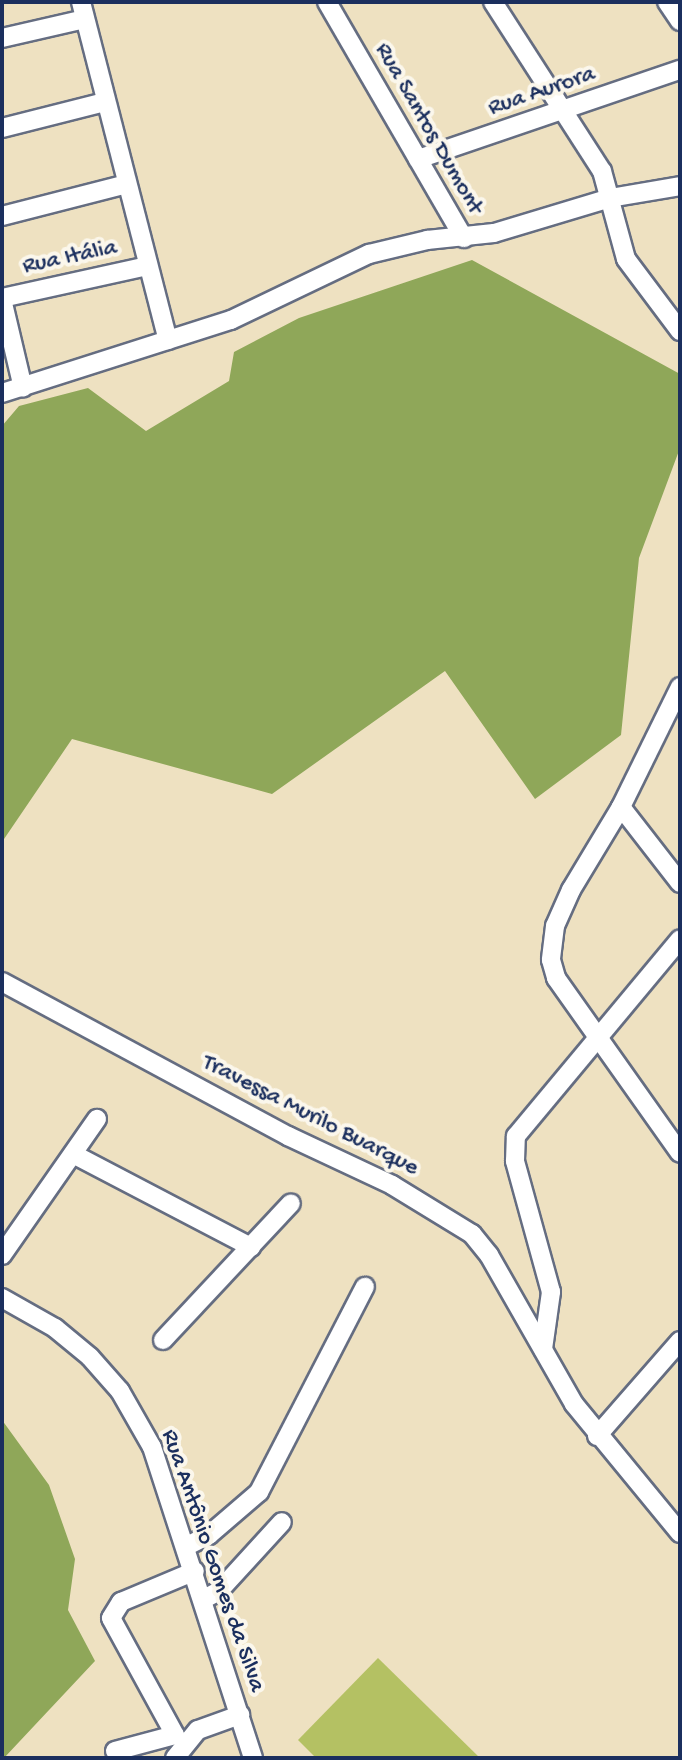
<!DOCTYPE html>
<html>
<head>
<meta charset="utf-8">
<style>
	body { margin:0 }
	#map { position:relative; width:682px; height:1760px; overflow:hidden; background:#eee1c1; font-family:"Gochi Hand",sans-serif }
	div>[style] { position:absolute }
	.green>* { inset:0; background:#b4c163 }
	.forest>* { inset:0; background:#8fa759 }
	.roads { filter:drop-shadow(2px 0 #656d81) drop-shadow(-2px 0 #656d81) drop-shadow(0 2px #656d81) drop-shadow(0 -2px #656d81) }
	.minor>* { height:18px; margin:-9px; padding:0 9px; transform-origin:9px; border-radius:9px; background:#fff }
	span { translate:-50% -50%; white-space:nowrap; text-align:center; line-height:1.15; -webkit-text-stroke:8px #fbf7ec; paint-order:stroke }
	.street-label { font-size:24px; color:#1b2f5e }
	.frame { position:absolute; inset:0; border:4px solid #1b2f5e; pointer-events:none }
</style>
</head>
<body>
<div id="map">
	<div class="green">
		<i style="clip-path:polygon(378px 1658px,480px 1758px,316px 1758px,298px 1740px)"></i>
	</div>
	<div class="forest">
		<i style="clip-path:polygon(472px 260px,680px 374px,680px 448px,639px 558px,621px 735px,535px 799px,445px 671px,272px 794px,72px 739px,2px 842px,2px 426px,19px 406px,88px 388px,146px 431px,229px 381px,234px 352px,299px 318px)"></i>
		<i style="clip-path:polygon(2px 1420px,49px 1485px,75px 1559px,68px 1610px,95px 1661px,4px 1758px)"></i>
	</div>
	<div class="roads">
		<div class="minor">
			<i style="left:81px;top:2px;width:349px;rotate:75.6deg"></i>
			<i style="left:327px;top:2px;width:273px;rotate:59.9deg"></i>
			<i style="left:493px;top:2px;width:201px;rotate:57.2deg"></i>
			<i style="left:602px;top:171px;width:91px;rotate:74.7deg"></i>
			<i style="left:626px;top:259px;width:90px;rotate:53.1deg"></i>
			<i style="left:667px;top:2px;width:23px;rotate:56deg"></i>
			<i style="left:2px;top:38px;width:85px;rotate:-12.9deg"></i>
			<i style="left:2px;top:128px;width:106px;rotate:-14.2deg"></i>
			<i style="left:418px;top:159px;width:277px;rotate:-18.8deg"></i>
			<i style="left:2px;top:216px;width:129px;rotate:-14.4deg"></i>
			<i style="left:2px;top:298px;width:149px;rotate:-12.4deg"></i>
			<i style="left:2px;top:299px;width:91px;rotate:76.7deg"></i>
			<i style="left:2px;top:393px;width:240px;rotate:-17.7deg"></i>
			<i style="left:231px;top:320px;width:153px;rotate:-25.6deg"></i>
			<i style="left:369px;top:254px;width:60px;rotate:-13.6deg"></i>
			<i style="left:427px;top:240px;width:67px;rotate:-6deg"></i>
			<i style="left:494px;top:233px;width:121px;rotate:-16.8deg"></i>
			<i style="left:610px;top:198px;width:71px;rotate:-9.7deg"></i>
			<i style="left:680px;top:687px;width:134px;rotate:116.2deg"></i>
			<i style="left:621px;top:807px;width:97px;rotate:121.1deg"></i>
			<i style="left:571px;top:890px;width:39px;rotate:114deg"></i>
			<i style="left:555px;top:926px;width:34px;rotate:97deg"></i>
			<i style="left:551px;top:960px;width:19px;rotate:74deg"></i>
			<i style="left:556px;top:978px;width:214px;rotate:54.7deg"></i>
			<i style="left:621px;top:807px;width:96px;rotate:52.2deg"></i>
			<i style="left:2px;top:982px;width:325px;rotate:28.3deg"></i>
			<i style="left:288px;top:1136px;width:115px;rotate:25.2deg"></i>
			<i style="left:392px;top:1185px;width:94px;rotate:31.5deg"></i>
			<i style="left:472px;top:1234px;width:27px;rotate:51deg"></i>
			<i style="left:489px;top:1255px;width:172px;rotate:60.3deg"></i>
			<i style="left:574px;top:1404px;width:167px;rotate:50.6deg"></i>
			<i style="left:73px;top:1154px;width:201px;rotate:27.6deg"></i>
			<i style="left:2px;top:1255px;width:166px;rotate:-55.1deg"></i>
			<i style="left:2px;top:1298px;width:61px;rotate:29.5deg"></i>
			<i style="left:55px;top:1328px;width:45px;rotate:39.6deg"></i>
			<i style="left:90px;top:1357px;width:45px;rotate:48.6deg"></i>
			<i style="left:120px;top:1391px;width:64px;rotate:60.3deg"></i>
			<i style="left:152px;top:1447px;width:327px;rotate:72deg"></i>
			<i style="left:163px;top:1340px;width:187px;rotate:-46.9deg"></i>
			<i style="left:543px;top:1349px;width:58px;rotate:-82deg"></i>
			<i style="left:551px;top:1292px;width:136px;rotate:-105.4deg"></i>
			<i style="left:515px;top:1161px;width:25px;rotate:-88deg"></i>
			<i style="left:516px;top:1136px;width:256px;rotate:-50.2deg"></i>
			<i style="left:597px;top:1436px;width:126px;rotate:-48.9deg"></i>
			<i style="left:187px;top:1546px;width:25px;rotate:-27deg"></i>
			<i style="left:209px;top:1535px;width:66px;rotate:-40.7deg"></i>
			<i style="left:259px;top:1492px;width:231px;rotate:-62.7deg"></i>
			<i style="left:204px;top:1599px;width:17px;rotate:-28deg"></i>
			<i style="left:219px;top:1591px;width:93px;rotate:-47.6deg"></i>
			<i style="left:115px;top:1751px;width:62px;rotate:-14.9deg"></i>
			<i style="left:175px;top:1735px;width:133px;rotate:-118.7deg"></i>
			<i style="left:111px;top:1618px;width:19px;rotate:-58deg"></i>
			<i style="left:121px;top:1602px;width:80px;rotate:-22.7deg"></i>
			<i style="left:175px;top:1758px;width:36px;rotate:-51deg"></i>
			<i style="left:198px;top:1730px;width:45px;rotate:-19.7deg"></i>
		</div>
	</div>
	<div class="street-label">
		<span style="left:542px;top:92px;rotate:-19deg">Rua Aurora</span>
		<span style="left:428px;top:129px;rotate:60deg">Rua Santos Dumont</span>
		<span style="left:70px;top:258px;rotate:-12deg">Rua Itália</span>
		<span style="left:310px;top:1116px;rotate:27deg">Travessa Murilo Buarque</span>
		<span style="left:212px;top:1561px;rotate:71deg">Rua Antônio Gomes da Silva</span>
	</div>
	<div class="frame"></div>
</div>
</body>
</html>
